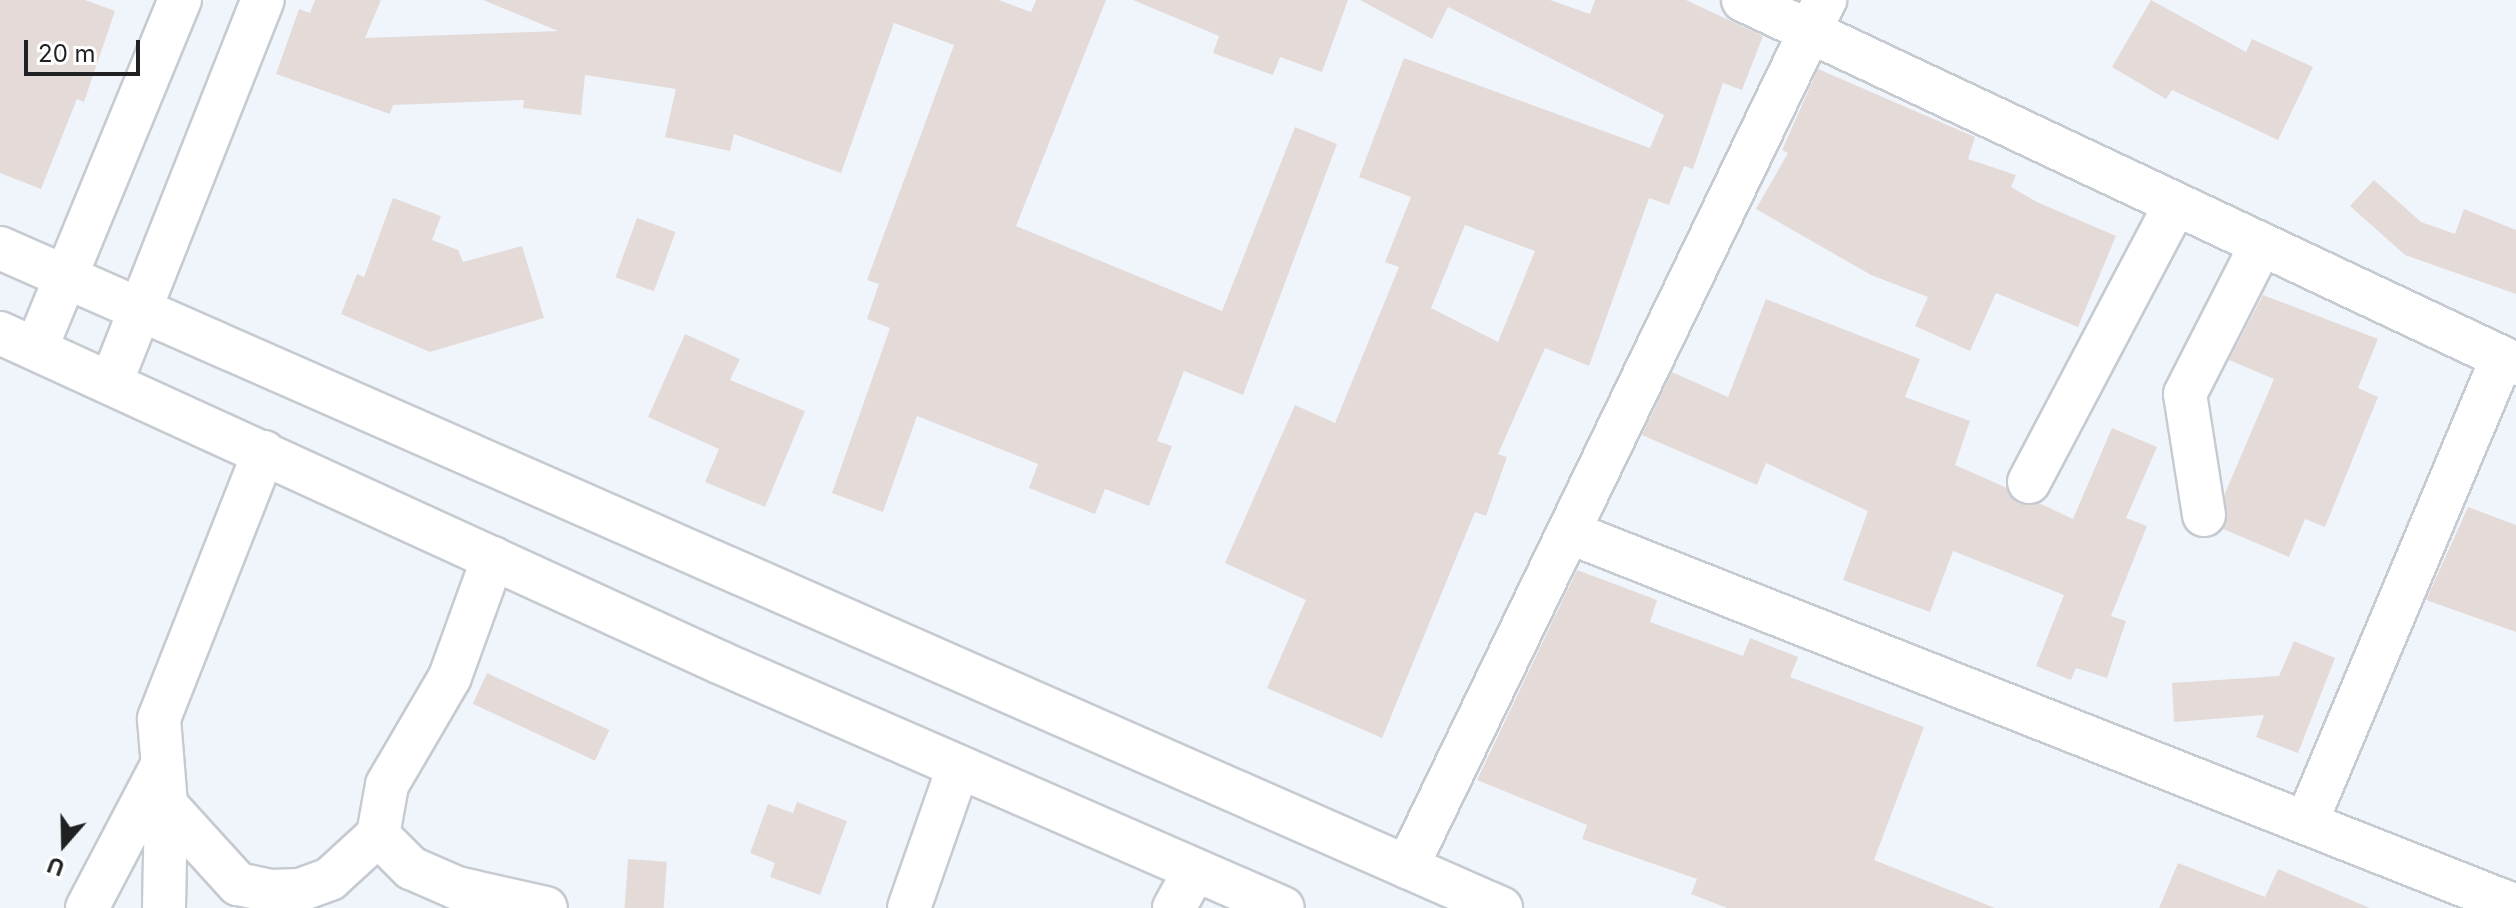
<!DOCTYPE html>
<html>
<head>
<meta charset="utf-8">
<style>
	body { margin:0 }
	#map { position:relative; width:2516px; height:908px; overflow:hidden; background:#f0f5fc; font-family:Inter,sans-serif }
	div>[style] { position:absolute }
	.building>* { inset:0; background:#e4dbd9; transform-origin:0 0 }
	.roads { filter:drop-shadow(2px 0 #c6cad1) drop-shadow(-2px 0 #c6cad1) drop-shadow(0 2px #c6cad1) drop-shadow(0 -2px #c6cad1) }
	.minor>* { height:42px; margin:-21px; padding:0 21px; transform-origin:21px; border-radius:21px; background:#fff }
	span { translate:-50% -50%; white-space:nowrap; text-align:center; line-height:1.15; -webkit-text-stroke:6px #fff; paint-order:stroke }
	.north { position:absolute; left:24px; top:804px; width:80px; height:80px; -webkit-text-stroke:6px #fff; paint-order:stroke; rotate:200deg; font-size:22px; font-weight:700; line-height:32px; text-align:center; color:#1f2123 }
	.north::after { content:''; display:block; margin:auto; width:28px; height:36px; background:#1f2123; clip-path:polygon(50% 0,100% 100%,50% 72%,0 100%) }
	.scale { position:absolute; left:24px; top:40px; width:116px; height:36px; box-sizing:border-box; border:4px solid #1f2123; border-top:0; padding-left:10px; font-size:24px; line-height:28px; white-space:nowrap; color:#1f2123; -webkit-text-stroke:6px #fff; paint-order:stroke }
</style>
</head>
<body>
<div id="map">
	<div class="building">
		<i style="clip-path:polygon(0 0,85px 0,115px 11px,84px 102px,77px 99px,41px 189px,0 173px)"></i>
		<i style="clip-path:polygon(315px 0,381px 0,365px 38px,558px 31px,483px 0,999px 0,1031px 12px,1036px 0,1106px 0,1016px 226px,1222px 311px,1295px 127px,1337px 144px,1243px 395px,1184px 371px,1157px 441px,1172px 446px,1149px 506px,1105px 489px,1095px 514px,1029px 488px,1038px 464px,917px 416px,883px 512px,832px 493px,890px 328px,867px 319px,879px 284px,867px 280px,954px 45px,894px 23px,841px 173px,734px 134px,730px 151px,665px 137px,676px 89px,585px 75px,581px 115px,523px 108px,524px 100px,393px 105px,390px 114px,276px 74px,299px 9px,310px 13px)"></i>
		<i style="clip-path:polygon(1133px 0,1348px 0,1322px 72px,1280px 57px,1273px 75px,1213px 53px,1219px 36px)"></i>
		<i style="clip-path:polygon(evenodd,1360px 0,1550px 0,1590px 14px,1595px 0,1686px 0,1763px 36px,1742px 90px,1723px 83px,1693px 169px,1684px 166px,1669px 205px,1649px 198px,1589px 366px,1545px 348px,1498px 454px,1507px 457px,1486px 516px,1475px 512px,1382px 738px,1267px 688px,1306px 600px,1225px 563px,1295px 405px,1335px 423px,1399px 267px,1385px 262px,1411px 197px,1359px 177px,1404px 58px,1650px 148px,1664px 115px,1448px 7px,1432px 39px,1360px 0,1465px 225px,1535px 251px,1498px 342px,1431px 308px,1465px 225px)"></i>
		<i style="clip-path:polygon(2151px 0,2246px 52px,2252px 39px,2313px 67px,2278px 140px,2172px 90px,2166px 99px,2112px 67px)"></i>
		<i style="clip-path:polygon(1818px 69px,1975px 137px,1968px 159px,2016px 175px,2011px 187px,2037px 202px,2116px 236px,2078px 327px,1996px 293px,1970px 351px,1915px 326px,1928px 297px,1871px 275px,1756px 209px,1788px 153px,1782px 150px)"></i>
		<i style="clip-path:polygon(2374px 180px,2421px 222px,2455px 234px,2464px 209px,2516px 230px,2516px 294px,2405px 255px,2350px 206px)"></i>
		<i style="clip-path:polygon(393px 198px,441px 216px,432px 240px,458px 250px,463px 262px,522px 246px,544px 318px,430px 352px,341px 314px,357px 274px,364px 277px)"></i>
		<i style="left:637px;top:218px;width:41px;height:63px;rotate:20deg"></i>
		<i style="clip-path:polygon(2263px 295px,2378px 339px,2358px 388px,2378px 397px,2325px 527px,2305px 519px,2289px 557px,2223px 529px,2225px 493px,2274px 379px,2229px 360px)"></i>
		<i style="clip-path:polygon(1766px 299px,1920px 359px,1905px 397px,1970px 421px,1955px 465px,2007px 488px,2019px 504px,2039px 503px,2073px 519px,2112px 428px,2157px 447px,2126px 518px,2147px 526px,2111px 616px,2126px 621px,2107px 678px,2076px 668px,2071px 680px,2036px 666px,2064px 595px,1953px 551px,1930px 612px,1843px 580px,1868px 511px,1766px 463px,1757px 485px,1642px 435px,1672px 372px,1728px 397px)"></i>
		<i style="clip-path:polygon(685px 334px,740px 359px,730px 380px,805px 411px,765px 507px,705px 482px,719px 449px,648px 417px)"></i>
		<i style="clip-path:polygon(2468px 507px,2516px 525px,2516px 632px,2426px 600px)"></i>
		<i style="clip-path:polygon(1577px 570px,1657px 600px,1650px 622px,1743px 656px,1750px 638px,1798px 657px,1790px 677px,1924px 727px,1874px 860px,1995px 908px,1727px 908px,1691px 894px,1697px 879px,1582px 839px,1587px 825px,1477px 780px)"></i>
		<i style="clip-path:polygon(2294px 641px,2335px 658px,2298px 753px,2256px 737px,2264px 715px,2174px 722px,2172px 683px,2279px 676px)"></i>
		<i style="left:487px;top:673px;width:135px;height:34px;rotate:25deg"></i>
		<i style="clip-path:polygon(797px 802px,847px 821px,820px 895px,770px 877px,775px 863px,750px 853px,768px 804px,793px 813px)"></i>
		<i style="left:628px;top:859px;width:39px;height:49px;rotate:4deg"></i>
		<i style="clip-path:polygon(2178px 863px,2265px 897px,2278px 869px,2370px 908px,2159px 908px)"></i>
	</div>
	<div class="roads">
		<div class="minor">
			<i style="left:1743px;top:0;width:854px;rotate:25.22deg"></i>
			<i style="left:0;top:248px;width:1640px;rotate:23.74deg"></i>
			<i style="left:0;top:333px;width:791px;rotate:24.59deg"></i>
			<i style="left:719px;top:662px;width:615px;rotate:23.57deg"></i>
			<i style="left:36px;top:349px;width:378px;rotate:-67.6deg"></i>
			<i style="left:111px;top:383px;width:412px;rotate:-68.4deg"></i>
			<i style="left:264px;top:452px;width:287px;rotate:111.5deg"></i>
			<i style="left:159px;top:719px;width:86px;rotate:85.3deg"></i>
			<i style="left:166px;top:805px;width:107px;rotate:47.7deg"></i>
			<i style="left:238px;top:884px;width:34px;rotate:12deg"></i>
			<i style="left:271px;top:891px;width:29px;rotate:-2deg"></i>
			<i style="left:300px;top:890px;width:32px;rotate:-20deg"></i>
			<i style="left:330px;top:879px;width:65px;rotate:-42.5deg"></i>
			<i style="left:2029px;top:482px;width:313px;rotate:-62.2deg"></i>
			<i style="left:2204px;top:515px;width:122px;rotate:-98.9deg"></i>
			<i style="left:2185px;top:394px;width:167px;rotate:-63deg"></i>
			<i style="left:1571px;top:533px;width:1016px;rotate:21.54deg"></i>
			<i style="left:493px;top:558px;width:127px;rotate:109.9deg"></i>
			<i style="left:450px;top:677px;width:125px;rotate:120.3deg"></i>
			<i style="left:387px;top:785px;width:51px;rotate:100.2deg"></i>
			<i style="left:378px;top:835px;width:47px;rotate:45deg"></i>
			<i style="left:411px;top:868px;width:50px;rotate:23.5deg"></i>
			<i style="left:457px;top:888px;width:91px;rotate:12.7deg"></i>
			<i style="left:2307px;top:821px;width:502px;rotate:-67.16deg"></i>
			<i style="left:1407px;top:867px;width:963px;rotate:-64.26deg"></i>
			<i style="left:87px;top:908px;width:157px;rotate:-62.3deg"></i>
			<i style="left:164px;top:908px;width:103px;rotate:-88.9deg"></i>
			<i style="left:909px;top:908px;width:148px;rotate:-70.7deg"></i>
			<i style="left:1174px;top:908px;width:43px;rotate:-61.1deg"></i>
		</div>
	</div>
	<div class="north">U</div>
	<div class="scale">20 m</div>
</div>
</body>
</html>
